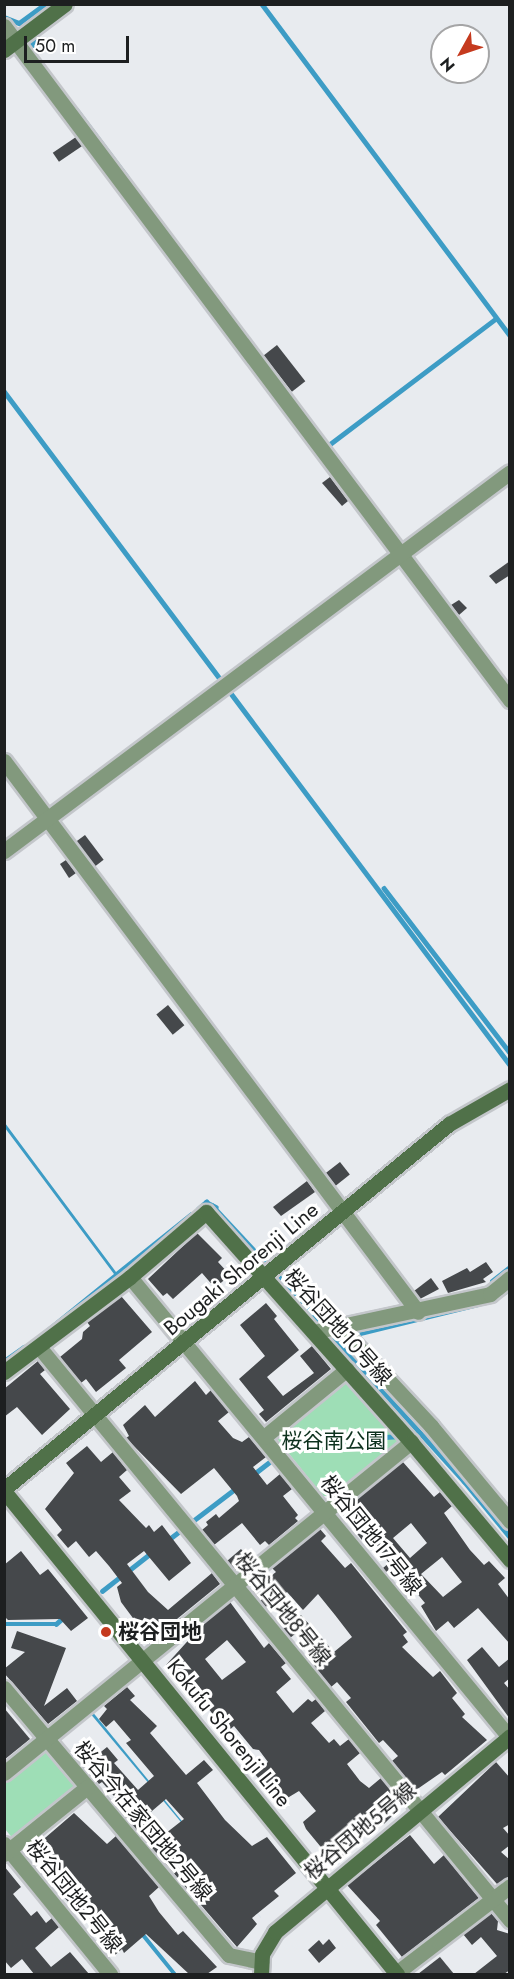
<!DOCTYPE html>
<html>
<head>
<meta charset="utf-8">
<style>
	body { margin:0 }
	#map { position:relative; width:514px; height:1979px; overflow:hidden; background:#e8ebef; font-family:Jost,"Noto Sans JP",sans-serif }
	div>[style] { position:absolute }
	.green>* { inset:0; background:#9edeb6 }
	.water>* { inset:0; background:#3d9cc5; transform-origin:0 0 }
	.stream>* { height:4.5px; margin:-2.25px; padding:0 2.25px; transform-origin:2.25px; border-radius:2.25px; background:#3d9cc5 }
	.building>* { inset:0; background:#45484b; transform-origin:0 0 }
	.roads { filter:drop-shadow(2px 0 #c3c6ca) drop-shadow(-2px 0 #c3c6ca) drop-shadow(0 2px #c3c6ca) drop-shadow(0 -2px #c3c6ca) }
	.street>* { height:15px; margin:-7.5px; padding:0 7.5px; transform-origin:7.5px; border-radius:7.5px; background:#82997d }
	.secondary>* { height:15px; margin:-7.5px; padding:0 7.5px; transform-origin:7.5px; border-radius:7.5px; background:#507149 }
	.dots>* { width:16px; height:16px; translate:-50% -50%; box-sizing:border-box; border:3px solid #fff; border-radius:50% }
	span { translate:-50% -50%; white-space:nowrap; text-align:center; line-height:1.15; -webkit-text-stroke:6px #fff; paint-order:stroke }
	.street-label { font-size:21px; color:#1d1f20 }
	.park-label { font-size:21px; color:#0d311e }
	.poi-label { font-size:21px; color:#1d1f20; font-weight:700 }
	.left { translate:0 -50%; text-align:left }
	.frame { position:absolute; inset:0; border:6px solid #1d1f20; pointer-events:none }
	.north { position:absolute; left:430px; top:24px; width:60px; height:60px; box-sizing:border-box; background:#fff; border:2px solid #a5a5a6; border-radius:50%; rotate:230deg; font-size:16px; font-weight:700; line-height:24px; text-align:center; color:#1d1f20 }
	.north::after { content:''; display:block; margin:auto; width:21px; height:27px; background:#c53a1e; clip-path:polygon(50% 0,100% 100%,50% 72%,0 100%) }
	.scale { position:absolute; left:24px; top:36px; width:105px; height:27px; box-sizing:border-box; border:3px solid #1d1f20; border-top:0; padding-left:8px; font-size:18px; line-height:21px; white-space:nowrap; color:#1d1f20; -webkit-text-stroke:4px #fff; paint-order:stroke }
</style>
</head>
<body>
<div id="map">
	<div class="green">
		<i style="clip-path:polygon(345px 1377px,401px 1441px,332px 1496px,323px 1496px,274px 1435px)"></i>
		<i style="clip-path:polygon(41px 1749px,48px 1751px,75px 1782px,74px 1790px,14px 1840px,5px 1829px,4px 1779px)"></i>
	</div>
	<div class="water">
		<i style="clip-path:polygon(5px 1123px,116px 1272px,191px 1212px,193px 1215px,32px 1344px,30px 1342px,114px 1274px,5px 1128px)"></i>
		<i style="left:213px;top:1203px;width:74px;height:6px;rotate:47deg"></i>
		<i style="clip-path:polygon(91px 1710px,262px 1919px,89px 1712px)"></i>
		<i style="clip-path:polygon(86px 1861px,177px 1974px,172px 1974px,85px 1867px,57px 1889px,55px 1886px)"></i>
	</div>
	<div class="stream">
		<i style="left:262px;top:4px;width:414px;rotate:53.2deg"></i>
		<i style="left:4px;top:17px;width:16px;rotate:22deg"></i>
		<i style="left:19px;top:23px;width:32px;rotate:-36deg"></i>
		<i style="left:34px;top:55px;width:11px;rotate:-105deg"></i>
		<i style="left:31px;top:44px;width:7px;rotate:-45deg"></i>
		<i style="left:76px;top:109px;width:85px;rotate:53.1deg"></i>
		<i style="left:4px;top:391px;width:843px;rotate:53.1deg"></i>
		<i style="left:326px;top:447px;width:211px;rotate:-37.1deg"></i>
		<i style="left:384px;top:888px;width:208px;rotate:52.6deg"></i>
		<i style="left:198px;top:1209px;width:11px;rotate:-41deg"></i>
		<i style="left:206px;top:1202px;width:11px;rotate:27deg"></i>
		<i style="left:260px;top:1256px;width:304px;rotate:47.8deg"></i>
		<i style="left:464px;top:1481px;width:72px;rotate:50.6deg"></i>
		<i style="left:492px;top:1281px;width:23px;rotate:-38deg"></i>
		<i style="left:489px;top:1301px;width:24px;rotate:-30deg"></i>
		<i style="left:356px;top:1334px;width:126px;rotate:-13.8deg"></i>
		<i style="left:4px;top:1361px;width:24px;rotate:-35deg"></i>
		<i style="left:254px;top:1474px;width:51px;rotate:-37.8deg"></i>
		<i style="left:294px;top:1443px;width:106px;rotate:-3.8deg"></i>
		<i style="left:168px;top:1540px;width:86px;rotate:-37.4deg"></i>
		<i style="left:128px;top:1571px;width:31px;rotate:-38deg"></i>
		<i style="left:102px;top:1591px;width:24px;rotate:-38deg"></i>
		<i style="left:4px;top:1624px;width:52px"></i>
		<i style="left:56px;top:1624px;width:12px;rotate:-42deg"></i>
	</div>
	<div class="building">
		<i style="left:76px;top:137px;width:11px;height:28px;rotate:56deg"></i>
		<i style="left:277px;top:345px;width:46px;height:17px;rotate:52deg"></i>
		<i style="clip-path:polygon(330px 477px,348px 501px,342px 506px,322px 483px)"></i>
		<i style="clip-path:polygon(510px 561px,510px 575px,496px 584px,489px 576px)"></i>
		<i style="clip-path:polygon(459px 600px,467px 608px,459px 615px,451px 605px)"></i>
		<i style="left:85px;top:835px;width:31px;height:11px;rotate:53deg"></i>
		<i style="clip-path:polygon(66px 860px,76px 873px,69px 878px,60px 864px)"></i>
		<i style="left:168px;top:1005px;width:26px;height:15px;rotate:51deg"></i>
		<i style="left:340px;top:1162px;width:16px;height:18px;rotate:52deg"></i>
		<i style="clip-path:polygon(307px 1181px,315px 1192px,281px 1216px,273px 1207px)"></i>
		<i style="clip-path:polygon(197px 1233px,222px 1258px,218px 1262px,230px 1275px,215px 1288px,202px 1273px,173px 1299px,167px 1293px,163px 1296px,148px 1279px)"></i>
		<i style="clip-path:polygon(486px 1262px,493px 1272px,483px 1279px,486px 1282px,448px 1293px,442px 1281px,467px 1268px,470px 1272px)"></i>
		<i style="clip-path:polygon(431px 1278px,439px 1289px,420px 1299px,414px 1291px)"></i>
		<i style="clip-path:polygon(121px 1296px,152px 1332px,119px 1360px,126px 1368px,96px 1392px,86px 1379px,81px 1383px,60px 1357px,82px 1339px,83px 1332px,90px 1326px,87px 1322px)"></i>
		<i style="clip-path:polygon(266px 1303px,277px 1316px,274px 1319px,299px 1350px,267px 1377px,283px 1396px,314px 1373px,300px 1356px,312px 1346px,331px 1369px,266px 1422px,259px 1414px,264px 1410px,239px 1379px,265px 1356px,240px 1325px)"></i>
		<i style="clip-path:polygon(38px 1361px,45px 1370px,40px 1374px,70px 1409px,42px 1435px,17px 1407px,4px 1417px,4px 1389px)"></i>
		<i style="clip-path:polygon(195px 1381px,206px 1395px,211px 1390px,229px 1412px,218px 1421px,233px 1438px,242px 1442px,249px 1437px,266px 1457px,253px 1467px,267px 1485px,280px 1474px,292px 1489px,283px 1496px,298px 1515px,295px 1518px,298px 1521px,269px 1545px,265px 1541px,260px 1545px,242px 1523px,214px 1545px,202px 1530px,208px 1525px,206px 1522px,216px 1514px,219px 1518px,239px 1501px,237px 1496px,214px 1468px,181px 1494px,126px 1438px,129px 1436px,123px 1425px,145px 1405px,155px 1417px)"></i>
		<i style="clip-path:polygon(87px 1446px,101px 1462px,113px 1452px,127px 1470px,119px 1477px,131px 1491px,119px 1500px,146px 1528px,149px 1525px,154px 1532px,162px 1525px,191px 1563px,169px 1581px,144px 1551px,127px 1564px,148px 1592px,168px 1610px,212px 1573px,220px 1584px,150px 1641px,121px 1602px,117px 1587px,122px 1583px,109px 1566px,96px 1551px,89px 1557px,76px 1541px,68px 1548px,57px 1535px,62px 1530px,45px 1509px,74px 1473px,66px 1463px)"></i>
		<i style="clip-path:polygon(evenodd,402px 1461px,434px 1497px,440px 1492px,452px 1506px,444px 1513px,470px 1550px,484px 1565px,489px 1561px,505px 1578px,498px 1584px,510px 1600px,510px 1644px,478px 1608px,454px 1628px,448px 1621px,436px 1631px,421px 1606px,425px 1603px,400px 1573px,392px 1579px,383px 1568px,389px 1563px,373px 1543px,365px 1538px,362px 1540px,343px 1516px,348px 1513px,345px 1509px,402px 1461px,411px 1523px,427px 1543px,410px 1558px,393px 1538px,411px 1523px,402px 1461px,442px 1557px,462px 1582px,443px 1597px,421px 1574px,442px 1557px)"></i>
		<i style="clip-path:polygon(320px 1529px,326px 1536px,321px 1541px,345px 1568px,351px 1563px,407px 1632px,403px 1635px,408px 1642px,402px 1647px,433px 1677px,440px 1671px,457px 1693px,452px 1698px,465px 1714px,462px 1717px,487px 1740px,445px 1775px,442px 1772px,416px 1790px,392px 1761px,398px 1756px,383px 1740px,379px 1743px,346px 1702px,351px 1698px,337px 1682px,331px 1687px,313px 1665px,320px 1659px,304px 1641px,295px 1634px,290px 1638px,283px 1629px,301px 1615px,334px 1652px,352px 1637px,335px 1615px,318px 1594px,303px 1610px,287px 1592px,267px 1609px,252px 1591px,276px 1572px,272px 1568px)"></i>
		<i style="clip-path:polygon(241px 1549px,250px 1560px,235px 1570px,227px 1561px)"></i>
		<i style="clip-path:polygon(21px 1551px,40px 1575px,48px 1569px,88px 1618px,71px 1631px,60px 1619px,8px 1620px,4px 1616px,4px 1565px)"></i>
		<i style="clip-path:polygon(evenodd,230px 1602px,264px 1648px,269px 1643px,286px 1663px,281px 1667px,291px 1679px,276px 1692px,293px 1713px,308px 1699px,312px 1702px,316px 1699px,325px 1711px,311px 1723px,329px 1743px,334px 1739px,340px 1746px,349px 1739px,360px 1753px,347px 1764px,360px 1781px,369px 1788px,381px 1778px,403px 1805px,384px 1824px,379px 1817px,357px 1835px,361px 1839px,342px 1857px,330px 1848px,325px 1852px,306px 1829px,303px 1822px,316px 1811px,299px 1791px,279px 1803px,254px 1773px,268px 1762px,259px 1750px,253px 1749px,234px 1726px,227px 1732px,204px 1703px,199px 1707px,166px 1665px,204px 1623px,230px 1602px,227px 1640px,246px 1662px,222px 1680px,205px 1659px,227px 1640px)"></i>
		<i style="clip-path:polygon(17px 1631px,66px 1648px,44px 1706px,67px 1688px,77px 1701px,48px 1724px,4px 1673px,4px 1669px,25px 1652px,11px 1648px)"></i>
		<i style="clip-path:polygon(482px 1647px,499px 1667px,510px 1658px,510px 1678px,504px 1683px,510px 1690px,510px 1719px,467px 1660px)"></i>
		<i style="clip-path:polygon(evenodd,127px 1687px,135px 1696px,130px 1700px,157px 1726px,150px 1733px,186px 1775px,204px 1760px,213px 1770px,197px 1783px,225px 1820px,252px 1846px,267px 1837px,296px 1873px,274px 1891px,279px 1896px,252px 1918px,257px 1924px,237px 1947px,116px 1806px,120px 1803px,102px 1782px,99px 1784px,90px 1773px,92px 1771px,86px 1764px,107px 1747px,118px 1760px,114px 1763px,138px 1790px,154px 1776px,126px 1743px,131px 1740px,114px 1720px,106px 1727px,99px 1719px,107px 1709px,104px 1706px,127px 1687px,166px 1799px,184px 1819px,161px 1837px,145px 1817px,166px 1799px)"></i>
		<i style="clip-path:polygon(4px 1708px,30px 1739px,4px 1760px)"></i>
		<i style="clip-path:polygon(496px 1762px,510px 1778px,510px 1824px,503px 1828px,510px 1836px,510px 1845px,501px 1852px,510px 1860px,510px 1876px,497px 1884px,438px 1817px)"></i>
		<i style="clip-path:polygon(74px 1813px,107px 1844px,116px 1836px,159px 1887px,149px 1896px,159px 1912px,178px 1935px,183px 1931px,217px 1967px,207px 1974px,189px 1974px,146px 1934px,124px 1953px,122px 1949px,115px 1955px,75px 1902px,71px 1905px,61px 1894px,72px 1885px,38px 1844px)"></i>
		<i style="clip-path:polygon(410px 1835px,434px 1864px,444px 1855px,479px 1898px,402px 1957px,376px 1925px,380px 1921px,347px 1885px)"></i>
		<i style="clip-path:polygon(4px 1866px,21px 1887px,13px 1894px,31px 1916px,37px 1911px,46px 1923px,52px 1918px,59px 1927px,35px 1948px,51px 1967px,70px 1952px,89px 1974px,34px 1974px,22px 1959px,11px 1968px,4px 1960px)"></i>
		<i style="clip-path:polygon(491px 1913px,498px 1921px,497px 1930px,510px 1934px,510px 1970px,504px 1974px,474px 1974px,497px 1956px,481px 1937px,472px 1945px,463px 1934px)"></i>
		<i style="clip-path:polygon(329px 1939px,336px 1948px,319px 1963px,308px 1950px,319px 1940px,323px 1945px)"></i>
		<i style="clip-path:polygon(440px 1957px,454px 1974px,418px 1974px)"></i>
	</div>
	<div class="roads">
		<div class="street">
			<i style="left:4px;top:26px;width:843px;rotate:53.1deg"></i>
			<i style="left:4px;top:761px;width:689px;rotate:53.08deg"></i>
			<i style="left:4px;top:851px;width:632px;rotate:-36.83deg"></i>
			<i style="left:130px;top:1277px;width:597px;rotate:50.5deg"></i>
			<i style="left:340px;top:1328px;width:134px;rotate:47.1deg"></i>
			<i style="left:431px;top:1426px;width:124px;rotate:50.3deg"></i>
			<i style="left:313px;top:1332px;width:181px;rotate:-12.1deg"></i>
			<i style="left:490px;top:1294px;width:26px;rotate:-39deg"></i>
			<i style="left:39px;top:1347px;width:742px;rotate:50.58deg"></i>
			<i style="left:264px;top:1437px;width:107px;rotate:-39.3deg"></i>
			<i style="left:4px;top:1688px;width:349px;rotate:49.9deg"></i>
			<i style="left:229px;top:1955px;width:33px;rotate:12deg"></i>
			<i style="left:4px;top:1773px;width:525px;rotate:-39.12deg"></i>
			<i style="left:4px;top:1844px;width:168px;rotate:50.8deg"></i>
			<i style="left:4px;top:1854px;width:107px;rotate:-38.9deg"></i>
			<i style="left:395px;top:1974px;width:145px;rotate:-37.4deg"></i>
		</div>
		<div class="secondary">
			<i style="left:4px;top:50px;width:76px;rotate:-37deg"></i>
			<i style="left:4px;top:1372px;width:158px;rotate:-37deg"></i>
			<i style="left:130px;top:1277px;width:100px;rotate:-40.5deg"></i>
			<i style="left:206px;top:1212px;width:308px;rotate:48.3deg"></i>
			<i style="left:411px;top:1442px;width:154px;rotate:50deg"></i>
			<i style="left:4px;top:1489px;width:576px;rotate:-39.36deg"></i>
			<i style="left:449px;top:1124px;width:70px;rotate:-29.8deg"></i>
			<i style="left:4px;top:1491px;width:623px;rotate:50.87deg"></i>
			<i style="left:261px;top:1974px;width:20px;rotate:-87deg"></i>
			<i style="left:262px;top:1954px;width:26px;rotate:-59deg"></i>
			<i style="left:275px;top:1932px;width:306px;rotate:-39.8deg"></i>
		</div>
	</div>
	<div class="dots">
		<i style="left:106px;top:1632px;background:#c53a1e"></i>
	</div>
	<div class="street-label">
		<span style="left:241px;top:1269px;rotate:-40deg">Bougaki Shorenji Line</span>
		<span style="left:338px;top:1327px;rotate:48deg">桜谷団地10号線</span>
		<span style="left:371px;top:1535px;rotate:51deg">桜谷団地17号線</span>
		<span style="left:283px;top:1609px;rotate:51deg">桜谷団地8号線</span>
		<span style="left:229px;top:1733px;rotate:51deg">Kokufu Shorenji Line</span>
		<span style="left:143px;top:1821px;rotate:50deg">桜谷今在家団地2号線</span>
		<span style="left:360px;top:1831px;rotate:-40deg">桜谷団地5号線</span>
		<span style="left:74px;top:1896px;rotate:51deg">桜谷団地2号線</span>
	</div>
	<div class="park-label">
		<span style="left:334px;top:1441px">桜谷南公園</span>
	</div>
	<div class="poi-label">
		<span class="left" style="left:118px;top:1632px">桜谷団地</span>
	</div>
	<div class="frame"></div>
	<div class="north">N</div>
	<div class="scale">50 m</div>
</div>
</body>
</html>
